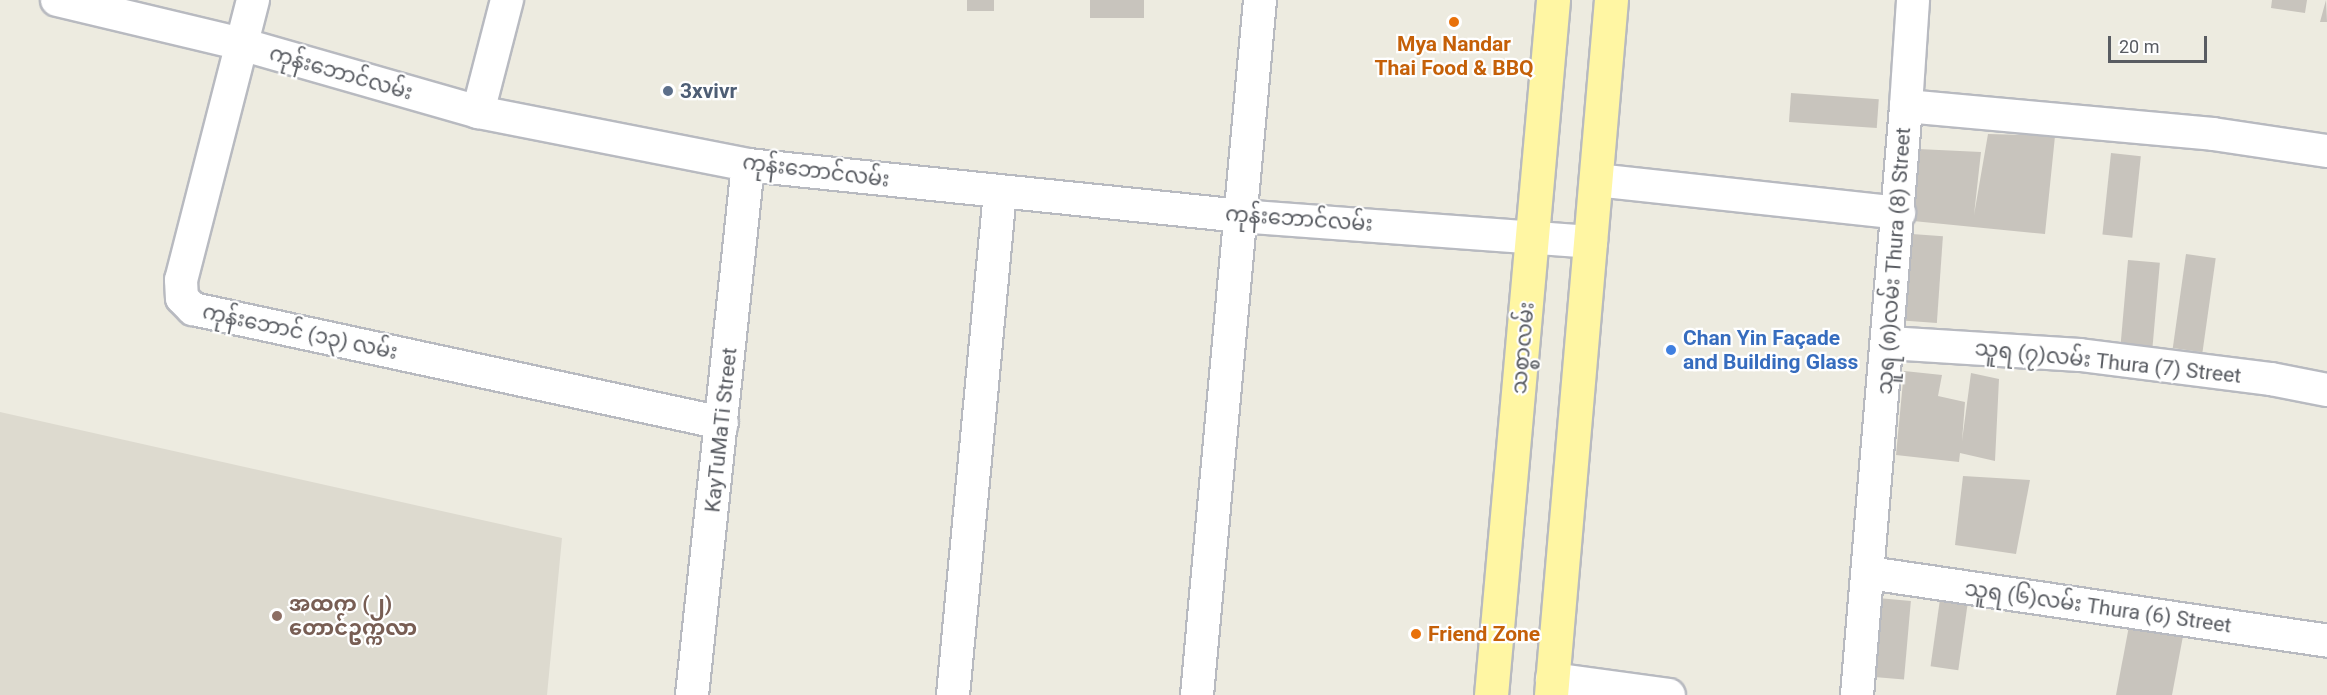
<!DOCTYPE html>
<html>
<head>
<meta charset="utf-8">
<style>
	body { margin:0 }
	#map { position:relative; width:2327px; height:695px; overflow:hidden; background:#edebe0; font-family:Roboto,"Noto Sans Myanmar",sans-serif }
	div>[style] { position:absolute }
	.education>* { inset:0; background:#dddacf }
	.building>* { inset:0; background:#c8c4bd; transform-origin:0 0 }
	.roads { filter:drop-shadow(2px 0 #b8bac0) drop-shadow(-2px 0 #b8bac0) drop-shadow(0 2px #b8bac0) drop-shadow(0 -2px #b8bac0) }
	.minor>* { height:32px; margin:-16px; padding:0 16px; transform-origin:16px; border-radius:16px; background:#fff }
	.primary>* { height:33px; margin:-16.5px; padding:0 16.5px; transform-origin:16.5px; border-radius:16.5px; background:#fff6a3 }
	.dots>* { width:16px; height:16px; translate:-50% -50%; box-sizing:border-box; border:3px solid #fff; border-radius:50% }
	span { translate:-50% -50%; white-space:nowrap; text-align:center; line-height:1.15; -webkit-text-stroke:4.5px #fff; paint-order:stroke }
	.food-label { font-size:21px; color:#c56008; font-weight:700 }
	.left { translate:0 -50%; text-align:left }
	.street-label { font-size:21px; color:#595c62 }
	.service-label { font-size:21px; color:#4e5e75; font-weight:700 }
	.shop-label { font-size:21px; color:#366cbe; font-weight:700 }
	.education-label { font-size:21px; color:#785e54; font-weight:700 }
	.scale { position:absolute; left:2108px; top:36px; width:99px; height:27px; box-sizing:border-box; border:3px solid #595c62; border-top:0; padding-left:8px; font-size:18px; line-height:21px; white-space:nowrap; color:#595c62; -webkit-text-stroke:4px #fff; paint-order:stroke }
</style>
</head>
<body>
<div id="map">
	<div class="education">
		<i style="clip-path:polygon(0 412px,562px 538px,547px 695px,0 695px)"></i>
	</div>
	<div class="building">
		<i style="left:967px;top:0;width:27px;height:11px"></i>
		<i style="left:1090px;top:0;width:54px;height:18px"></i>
		<i style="clip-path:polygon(2272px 0,2307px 0,2305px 13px,2271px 8px)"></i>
		<i style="clip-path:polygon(2326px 0,2327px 22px,2320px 22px)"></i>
		<i style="left:1791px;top:93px;width:88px;height:29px;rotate:4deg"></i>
		<i style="clip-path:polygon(1988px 134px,2055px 136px,2045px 234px,1913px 221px,1918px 149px,1981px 152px,1974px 215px)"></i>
		<i style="left:2111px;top:153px;width:30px;height:82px;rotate:6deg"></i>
		<i style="left:1912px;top:234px;width:31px;height:87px;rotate:4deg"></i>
		<i style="left:2186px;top:254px;width:30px;height:95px;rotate:8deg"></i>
		<i style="left:2128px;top:260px;width:32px;height:85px;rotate:5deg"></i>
		<i style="clip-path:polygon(1904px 371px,1942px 375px,1938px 396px,1965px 402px,1962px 441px,1971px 373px,1999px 379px,1995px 461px,1960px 453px,1959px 462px,1896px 455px)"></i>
		<i style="clip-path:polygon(1963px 476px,2030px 480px,2016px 554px,1955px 545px)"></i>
		<i style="left:1941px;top:592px;width:28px;height:75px;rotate:8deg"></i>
		<i style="left:1878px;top:598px;width:33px;height:79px;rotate:5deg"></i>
		<i style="clip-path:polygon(2129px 626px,2183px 636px,2172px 695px,2116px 695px)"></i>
	</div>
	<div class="roads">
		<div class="minor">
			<i style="left:57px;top:0;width:189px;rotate:13.4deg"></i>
			<i style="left:241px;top:44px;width:247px;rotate:16deg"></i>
			<i style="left:478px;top:112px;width:275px;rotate:11.1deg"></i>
			<i style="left:748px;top:165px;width:493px;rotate:5.9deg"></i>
			<i style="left:1238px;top:216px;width:354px;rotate:4.2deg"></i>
			<i style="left:253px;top:0;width:289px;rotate:104.4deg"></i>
			<i style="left:181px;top:280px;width:18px;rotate:87deg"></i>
			<i style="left:182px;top:298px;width:16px;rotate:45deg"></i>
			<i style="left:193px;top:309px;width:541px;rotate:12.16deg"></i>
			<i style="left:1906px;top:106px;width:106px;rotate:-86.2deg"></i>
			<i style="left:478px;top:112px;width:116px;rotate:-75.5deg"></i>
			<i style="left:1596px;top:180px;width:305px;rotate:6.2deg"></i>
			<i style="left:1889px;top:343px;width:191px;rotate:3.6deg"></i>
			<i style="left:2080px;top:355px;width:193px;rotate:7.2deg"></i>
			<i style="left:2271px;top:379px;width:57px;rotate:11.1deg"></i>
			<i style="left:1869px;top:573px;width:463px;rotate:8.4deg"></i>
			<i style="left:1552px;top:679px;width:118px;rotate:7.8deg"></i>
			<i style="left:692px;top:695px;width:533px;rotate:-83.97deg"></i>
			<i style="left:953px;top:695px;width:505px;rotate:-84.66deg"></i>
			<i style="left:1197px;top:695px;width:698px;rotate:-84.82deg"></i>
			<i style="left:1857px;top:695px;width:591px;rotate:-85.24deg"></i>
			<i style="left:1906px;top:106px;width:308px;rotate:5.2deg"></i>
			<i style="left:2213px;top:134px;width:115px;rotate:8.5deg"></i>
		</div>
		<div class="primary">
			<i style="left:1491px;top:695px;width:698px;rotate:-84.9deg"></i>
			<i style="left:1551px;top:695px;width:698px;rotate:-85.07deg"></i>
		</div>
	</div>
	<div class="dots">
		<i style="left:1454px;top:22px;background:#e8710a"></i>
		<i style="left:668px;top:91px;background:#5c6f8a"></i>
		<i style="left:1671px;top:350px;background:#3f7fe0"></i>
		<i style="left:277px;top:616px;background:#8d6e63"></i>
		<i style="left:1416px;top:634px;background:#e8710a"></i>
	</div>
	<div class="food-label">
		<span style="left:1454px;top:56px">Mya Nandar<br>Thai Food &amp; BBQ</span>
		<span class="left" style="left:1428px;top:634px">Friend Zone</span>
	</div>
	<div class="street-label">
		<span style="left:341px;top:73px;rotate:16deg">ကုန်းဘောင်လမ်း</span>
		<span style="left:816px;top:171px;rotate:7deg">ကုန်းဘောင်လမ်း</span>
		<span style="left:1299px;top:219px;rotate:4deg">ကုန်းဘောင်လမ်း</span>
		<span style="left:1894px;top:261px;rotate:-86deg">သူရ (၈)လမ်း Thura (8) Street</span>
		<span style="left:300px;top:332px;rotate:12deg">ကုန်းဘောင် (၁၃) လမ်း</span>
		<span style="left:1523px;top:348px;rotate:-85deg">သစ္စာလမ်း</span>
		<span style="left:2108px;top:362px;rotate:6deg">သူရ (၇)လမ်း Thura (7) Street</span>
		<span style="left:721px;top:430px;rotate:-84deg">KayTuMaTi Street</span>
		<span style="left:2098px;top:607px;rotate:8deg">သူရ (၆)လမ်း Thura (6) Street</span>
	</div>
	<div class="service-label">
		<span class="left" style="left:680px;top:91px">3xvivr</span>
	</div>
	<div class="shop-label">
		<span class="left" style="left:1683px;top:350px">Chan Yin Façade<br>and Building Glass</span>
	</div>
	<div class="education-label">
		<span class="left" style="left:289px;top:616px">အထက (၂)<br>တောင်ဥက္ကလာ</span>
	</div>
	<div class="scale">20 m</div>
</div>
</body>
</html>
